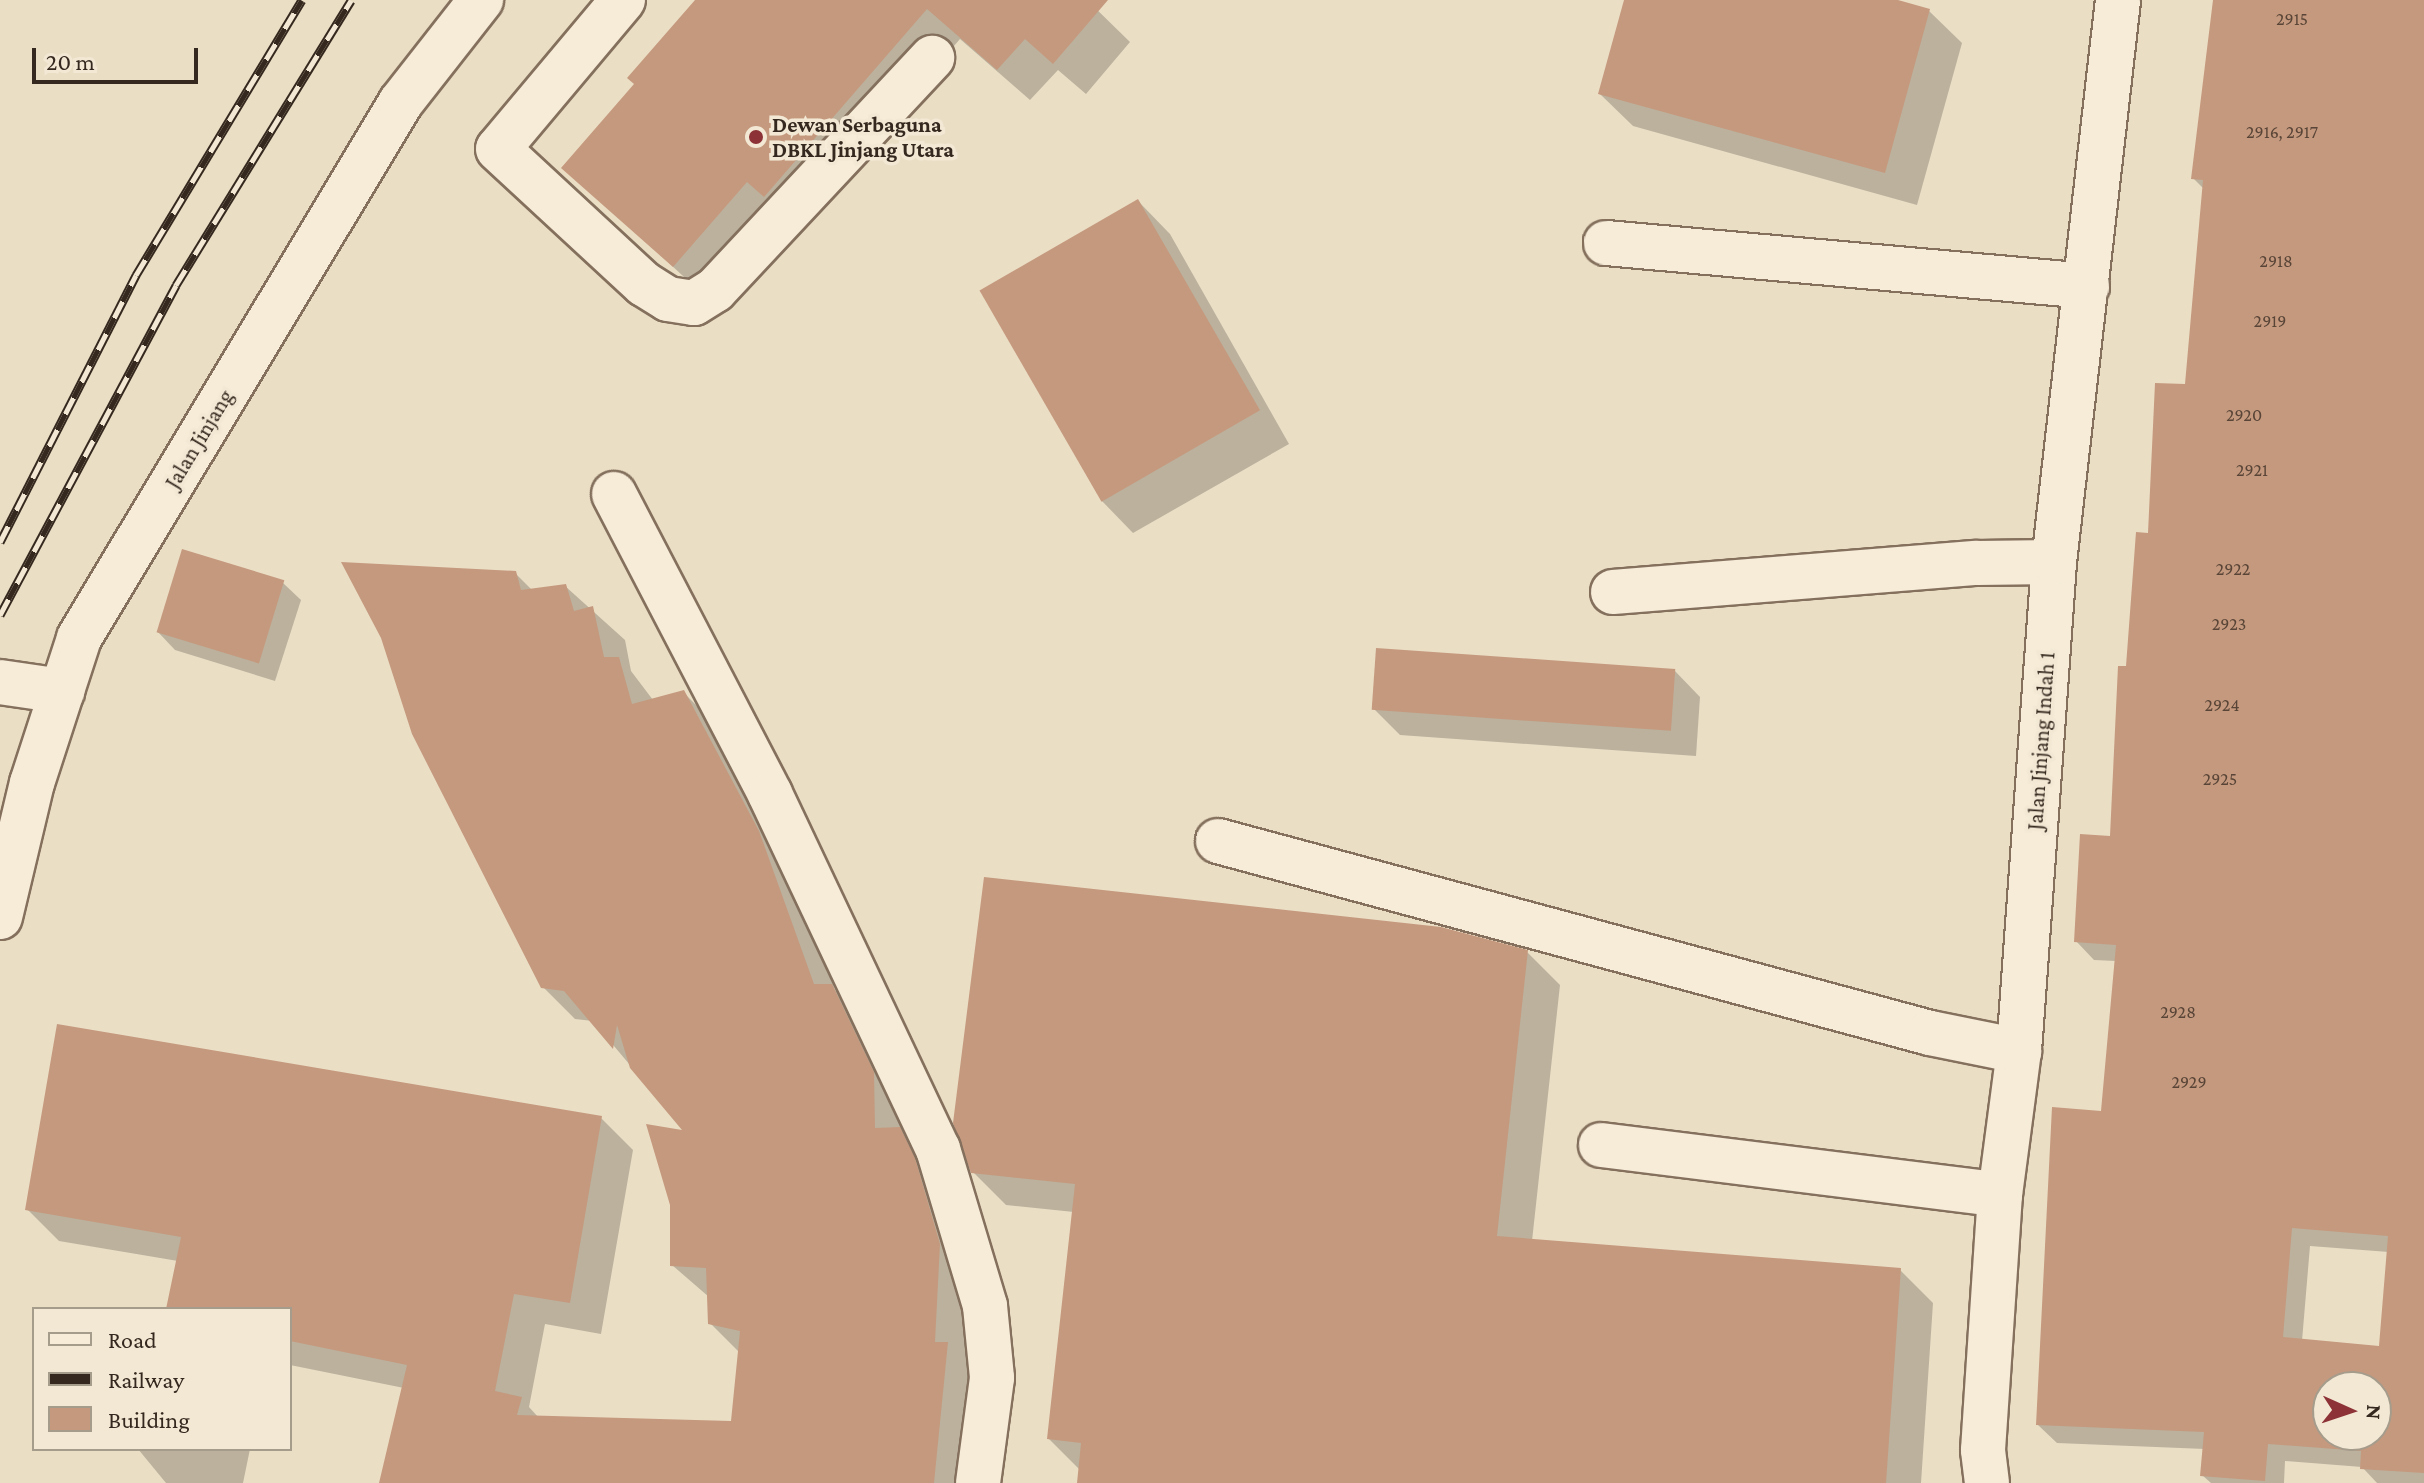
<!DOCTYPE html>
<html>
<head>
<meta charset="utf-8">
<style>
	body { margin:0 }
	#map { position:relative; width:2424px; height:1483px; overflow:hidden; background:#eadec5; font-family:"Crimson Pro",serif }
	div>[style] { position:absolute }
	.shadow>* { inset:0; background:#0003 }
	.building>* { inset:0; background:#c5997e; transform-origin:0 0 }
	.roads { filter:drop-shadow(2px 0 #84705d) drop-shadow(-2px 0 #84705d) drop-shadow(0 2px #84705d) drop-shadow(0 -2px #84705d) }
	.minor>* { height:44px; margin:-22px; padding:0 22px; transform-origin:22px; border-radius:22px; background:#f6ecd8 }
	.rail>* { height:9px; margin-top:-4.5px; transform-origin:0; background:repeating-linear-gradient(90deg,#f2e8d4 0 18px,#35291f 0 36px); box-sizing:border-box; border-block:2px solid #35291f }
	.dots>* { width:22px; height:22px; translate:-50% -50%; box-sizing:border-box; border:4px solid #f2e8d4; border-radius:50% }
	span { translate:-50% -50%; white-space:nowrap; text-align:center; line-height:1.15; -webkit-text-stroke:7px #f2e8d4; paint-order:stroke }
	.number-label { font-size:18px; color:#594537 }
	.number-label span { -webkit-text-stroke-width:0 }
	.poi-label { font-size:22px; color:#35291f; font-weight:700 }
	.left { translate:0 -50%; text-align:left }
	.street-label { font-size:22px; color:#35291f }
	.legend { position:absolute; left:32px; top:1307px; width:260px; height:144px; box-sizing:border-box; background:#f2e8d4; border:2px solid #a69c8c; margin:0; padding:10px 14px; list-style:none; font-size:24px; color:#35291f }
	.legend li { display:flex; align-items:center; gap:16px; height:40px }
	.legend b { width:40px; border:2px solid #a69c8c }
	.north { position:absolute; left:2312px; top:1371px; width:80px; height:80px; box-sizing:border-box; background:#f2e8d4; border:2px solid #a69c8c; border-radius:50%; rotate:93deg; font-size:22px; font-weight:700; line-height:32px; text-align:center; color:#35291f }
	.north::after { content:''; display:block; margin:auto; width:28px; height:36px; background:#8d3236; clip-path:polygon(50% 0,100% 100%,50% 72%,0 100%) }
	.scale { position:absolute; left:32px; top:48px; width:166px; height:36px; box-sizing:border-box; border:4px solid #35291f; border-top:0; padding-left:10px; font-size:24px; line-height:28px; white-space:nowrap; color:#35291f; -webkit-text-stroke:6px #f2e8d4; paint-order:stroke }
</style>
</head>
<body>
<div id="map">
	<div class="shadow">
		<i style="clip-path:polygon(698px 0,1087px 0,1130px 42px,1086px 94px,1058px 70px,1030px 100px,960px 39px,797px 227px,706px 297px,564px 167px,637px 84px)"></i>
		<i style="clip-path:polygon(1626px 0,1891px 0,1929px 11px,1962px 43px,1917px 205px,1633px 126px,1600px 94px)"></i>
		<i style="clip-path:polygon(evenodd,2215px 0,2424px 0,2424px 1483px,2377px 1483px,2362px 1467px,2285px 1461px,2284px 1483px,2211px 1483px,2202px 1475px,2205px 1449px,2057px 1443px,2038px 1425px,2103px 1113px,2116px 961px,2094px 960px,2076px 941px,2112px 838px,2128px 669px,2149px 535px,2187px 386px,2205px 190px,2193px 178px,2215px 0,2310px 1246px,2389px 1252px,2381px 1348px,2302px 1341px,2310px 1246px,2215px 0,2328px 1387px,2376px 1387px,2376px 1435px,2328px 1435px,2328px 1387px)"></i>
		<i style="clip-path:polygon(1138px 201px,1170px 234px,1289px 444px,1133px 533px,1101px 500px,982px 290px)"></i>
		<i style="clip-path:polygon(515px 573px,532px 590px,565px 586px,625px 640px,631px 671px,653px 700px,683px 692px,715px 724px,791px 865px,835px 990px,864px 1018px,905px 1105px,905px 1135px,931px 1161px,971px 1277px,967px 1364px,979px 1376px,968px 1483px,381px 1483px,404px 1388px,290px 1365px,290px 1309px,168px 1309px,178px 1261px,59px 1241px,27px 1209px,601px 1118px,633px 1150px,601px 1334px,545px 1324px,529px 1407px,539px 1418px,733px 1423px,740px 1353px,710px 1323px,709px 1297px,672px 1265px,687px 1133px,593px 1021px,575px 1019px,543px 987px)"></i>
		<i style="clip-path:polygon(283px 583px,301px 600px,275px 681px,175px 650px,158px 632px)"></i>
		<i style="clip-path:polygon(1674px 670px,1700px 697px,1696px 756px,1400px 735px,1374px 709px)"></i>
		<i style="clip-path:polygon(1527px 952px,1560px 985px,1532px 1241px,1900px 1270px,1933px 1303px,1921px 1483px,1079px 1483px,1080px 1470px,1049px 1439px,1074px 1212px,1006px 1205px,973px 1172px)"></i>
		<i style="clip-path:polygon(138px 1449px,250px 1449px,243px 1483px,166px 1483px)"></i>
	</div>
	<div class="building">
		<i style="clip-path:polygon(695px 0,1108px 0,1053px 64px,1025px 39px,997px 70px,927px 9px,764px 197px,747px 182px,673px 267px,561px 168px,634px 84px,627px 78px)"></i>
		<i style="clip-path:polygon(1624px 0,1898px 0,1930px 9px,1885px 173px,1598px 94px)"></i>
		<i style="clip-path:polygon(evenodd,2213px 0,2424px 0,2424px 1473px,2360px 1469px,2361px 1451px,2268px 1444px,2265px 1481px,2200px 1476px,2204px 1432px,2036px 1425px,2052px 1107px,2101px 1111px,2116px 945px,2074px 942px,2080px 834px,2110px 836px,2118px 666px,2126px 666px,2136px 532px,2148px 533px,2155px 383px,2185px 384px,2203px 180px,2191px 179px,2213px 0,2292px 1228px,2388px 1236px,2379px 1346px,2283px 1337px,2292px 1228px,2213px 0,2328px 1387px,2376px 1387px,2376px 1435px,2328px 1435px,2328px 1387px)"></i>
		<i style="left:1138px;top:199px;width:244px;height:183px;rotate:60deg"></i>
		<i style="left:182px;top:549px;width:107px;height:87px;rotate:17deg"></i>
		<i style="clip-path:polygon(341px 562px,516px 571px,521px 590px,566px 584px,574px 611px,593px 606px,604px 657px,619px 657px,632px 704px,684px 690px,759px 831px,814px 984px,832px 984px,874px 1072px,875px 1128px,900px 1127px,915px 1158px,940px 1244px,935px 1342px,948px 1342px,934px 1483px,379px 1483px,407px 1365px,290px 1341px,290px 1309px,166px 1309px,181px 1237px,25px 1210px,57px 1024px,602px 1116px,570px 1303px,514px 1294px,495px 1391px,522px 1397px,517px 1415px,731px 1421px,740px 1331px,708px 1324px,706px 1268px,670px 1266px,670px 1205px,646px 1124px,682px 1130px,630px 1068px,617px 1025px,613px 1049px,564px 991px,541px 988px,412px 734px,381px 638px)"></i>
		<i style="left:1376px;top:648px;width:300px;height:62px;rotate:4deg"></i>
		<i style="clip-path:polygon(984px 877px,1441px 927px,1528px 950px,1497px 1236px,1901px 1268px,1886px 1483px,1077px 1483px,1081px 1443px,1047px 1439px,1075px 1184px,971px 1173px,953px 1123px)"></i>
	</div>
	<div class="roads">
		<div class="minor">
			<i style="left:623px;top:0;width:194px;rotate:130deg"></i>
			<i style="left:498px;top:149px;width:199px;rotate:42.8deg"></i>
			<i style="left:644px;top:284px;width:28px;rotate:32deg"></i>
			<i style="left:668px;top:299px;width:26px;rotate:9deg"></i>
			<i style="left:694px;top:303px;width:25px;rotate:-32deg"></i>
			<i style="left:715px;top:290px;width:318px;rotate:-46.9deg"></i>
			<i style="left:1606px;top:243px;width:483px;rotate:5.1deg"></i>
			<i style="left:614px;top:494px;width:338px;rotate:62.5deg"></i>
			<i style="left:770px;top:794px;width:393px;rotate:64.7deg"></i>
			<i style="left:938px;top:1149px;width:164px;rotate:73.3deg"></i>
			<i style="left:985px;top:1306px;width:72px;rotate:84.4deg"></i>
			<i style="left:992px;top:1378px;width:106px;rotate:97.6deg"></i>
			<i style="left:1613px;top:592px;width:365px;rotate:-4.6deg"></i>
			<i style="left:1977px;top:563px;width:77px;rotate:-0.7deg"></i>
			<i style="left:0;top:682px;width:63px;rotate:8.3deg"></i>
			<i style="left:1218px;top:841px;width:737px;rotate:15.09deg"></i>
			<i style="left:1930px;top:1033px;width:91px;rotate:11.4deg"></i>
			<i style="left:0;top:917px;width:138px;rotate:-76.6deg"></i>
			<i style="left:32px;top:783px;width:152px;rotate:-72deg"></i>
			<i style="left:79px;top:638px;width:625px;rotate:-59deg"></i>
			<i style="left:401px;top:102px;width:130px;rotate:-51.9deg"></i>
			<i style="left:1601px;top:1145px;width:402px;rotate:7.1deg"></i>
			<i style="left:1987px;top:1483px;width:33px;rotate:-97deg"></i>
			<i style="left:1983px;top:1450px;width:256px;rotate:-86.2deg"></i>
			<i style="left:2000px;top:1195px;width:145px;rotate:-82.5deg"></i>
			<i style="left:2019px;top:1051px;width:490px;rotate:-85.9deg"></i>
			<i style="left:2054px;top:562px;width:566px;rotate:-83.5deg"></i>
		</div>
	</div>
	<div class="rail">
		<i style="left:0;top:542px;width:300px;rotate:-63deg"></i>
		<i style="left:136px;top:275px;width:321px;rotate:-58.9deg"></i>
		<i style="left:0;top:615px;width:374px;rotate:-61.9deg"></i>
		<i style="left:176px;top:285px;width:334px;rotate:-58.4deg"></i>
	</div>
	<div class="dots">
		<i style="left:756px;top:137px;background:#8d3236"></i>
	</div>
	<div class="number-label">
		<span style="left:2292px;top:19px">2915</span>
		<span style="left:2282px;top:132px">2916, 2917</span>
		<span style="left:2276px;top:261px">2918</span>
		<span style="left:2270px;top:321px">2919</span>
		<span style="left:2244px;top:415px">2920</span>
		<span style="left:2252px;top:470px">2921</span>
		<span style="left:2233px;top:569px">2922</span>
		<span style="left:2229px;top:624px">2923</span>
		<span style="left:2222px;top:705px">2924</span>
		<span style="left:2220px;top:779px">2925</span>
		<span style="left:2178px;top:1012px">2928</span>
		<span style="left:2189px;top:1082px">2929</span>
	</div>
	<div class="poi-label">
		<span class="left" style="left:772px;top:137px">Dewan Serbaguna<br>DBKL Jinjang Utara</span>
	</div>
	<div class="street-label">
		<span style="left:199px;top:439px;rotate:-59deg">Jalan Jinjang</span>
		<span style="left:2041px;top:741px;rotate:-86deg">Jalan Jinjang Indah 1</span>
	</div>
	<ul class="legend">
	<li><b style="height:10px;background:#f6ecd8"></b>Road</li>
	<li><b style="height:10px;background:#35291f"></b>Railway</li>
	<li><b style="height:22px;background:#c5997e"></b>Building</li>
	</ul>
	<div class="north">N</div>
	<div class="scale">20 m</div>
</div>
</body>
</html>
